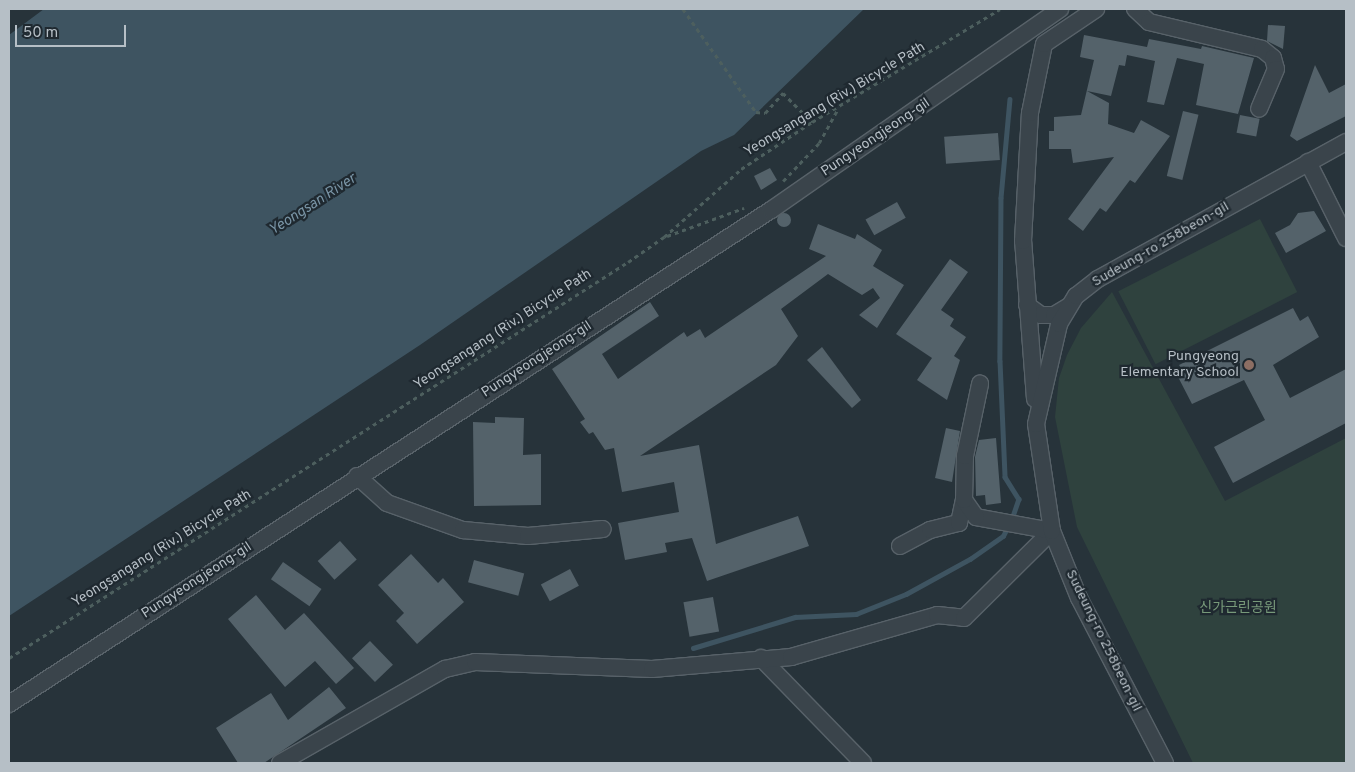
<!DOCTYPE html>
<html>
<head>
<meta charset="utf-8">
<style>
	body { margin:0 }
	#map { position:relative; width:1355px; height:772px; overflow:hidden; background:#27333a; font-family:Overpass,"Noto Sans KR",sans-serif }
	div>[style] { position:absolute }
	.green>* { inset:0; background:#2f423e; transform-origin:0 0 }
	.water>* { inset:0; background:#3e5461 }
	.stream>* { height:4.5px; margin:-2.25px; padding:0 2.25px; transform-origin:2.25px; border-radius:2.25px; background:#3e5461 }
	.building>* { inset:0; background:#54626a; transform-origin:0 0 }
	.round { border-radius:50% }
	.path>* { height:2.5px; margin-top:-1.25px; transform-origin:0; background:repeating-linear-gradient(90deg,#4d5f5e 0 4px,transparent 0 8px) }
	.roads { filter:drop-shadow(1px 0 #586269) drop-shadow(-1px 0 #586269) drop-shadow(0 1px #586269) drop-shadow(0 -1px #586269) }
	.minor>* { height:16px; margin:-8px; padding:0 8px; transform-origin:8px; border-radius:8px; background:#3a444b }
	.dots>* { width:14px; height:14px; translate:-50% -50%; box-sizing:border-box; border:2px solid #1f2930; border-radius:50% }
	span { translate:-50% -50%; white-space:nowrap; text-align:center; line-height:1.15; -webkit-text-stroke:4.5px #1f2930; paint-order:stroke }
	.street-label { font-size:14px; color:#b6bfc6 }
	.poi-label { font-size:14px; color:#b6bfc6 }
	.right { translate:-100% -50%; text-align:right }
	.park-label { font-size:14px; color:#779979 }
	.water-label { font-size:15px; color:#7a95a6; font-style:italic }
	.frame { position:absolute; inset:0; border:10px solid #b6bfc6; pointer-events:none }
	.scale { position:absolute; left:15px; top:25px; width:111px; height:22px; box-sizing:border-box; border:2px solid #b6bfc6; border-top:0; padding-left:6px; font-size:15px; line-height:18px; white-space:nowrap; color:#b6bfc6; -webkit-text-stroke:4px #1f2930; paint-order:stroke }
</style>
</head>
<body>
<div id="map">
	<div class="green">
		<i style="left:1260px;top:219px;width:82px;height:159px;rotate:63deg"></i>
		<i style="clip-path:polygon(1112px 292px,1225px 501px,1346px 438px,1346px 763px,1193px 763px,1077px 527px,1055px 417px,1059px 378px,1067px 355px,1081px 328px)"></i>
	</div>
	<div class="water">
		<i style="clip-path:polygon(44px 9px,864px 9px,734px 135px,701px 151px,420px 345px,9px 616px,9px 35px)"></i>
	</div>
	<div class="stream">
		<i style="left:1010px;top:99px;width:99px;rotate:95.2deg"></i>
		<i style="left:1001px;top:198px;width:163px;rotate:90.4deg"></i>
		<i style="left:1000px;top:361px;width:116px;rotate:87.5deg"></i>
		<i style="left:1005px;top:477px;width:26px;rotate:58deg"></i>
		<i style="left:1019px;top:499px;width:21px;rotate:109deg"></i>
		<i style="left:693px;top:648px;width:107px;rotate:-16.9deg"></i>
		<i style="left:795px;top:617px;width:61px;rotate:-2.8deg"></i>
		<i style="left:856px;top:614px;width:54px;rotate:-21.8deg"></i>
		<i style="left:906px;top:594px;width:73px;rotate:-28.7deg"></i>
		<i style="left:970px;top:559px;width:40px;rotate:-34.9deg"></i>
		<i style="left:1003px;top:536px;width:11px;rotate:-63deg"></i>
	</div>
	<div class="building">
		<i style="clip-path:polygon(1268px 25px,1285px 26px,1283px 49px,1267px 41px)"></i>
		<i style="clip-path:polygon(1084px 35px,1147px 47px,1149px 39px,1201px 49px,1202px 46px,1254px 58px,1238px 114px,1196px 105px,1204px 64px,1177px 58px,1164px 105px,1147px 102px,1155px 61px,1127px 55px,1125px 66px,1119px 65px,1111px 96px,1087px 91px,1109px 103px,1108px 124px,1134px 133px,1141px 120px,1170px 136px,1135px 183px,1130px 180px,1106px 212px,1100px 208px,1083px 231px,1068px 219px,1114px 157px,1073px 163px,1071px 149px,1049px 149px,1049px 131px,1054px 131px,1054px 117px,1081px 115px,1094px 60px,1080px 57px)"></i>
		<i style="clip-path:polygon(1315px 65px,1329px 93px,1346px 84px,1346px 116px,1297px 141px,1290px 136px)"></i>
		<i style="left:1183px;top:111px;width:16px;height:67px;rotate:14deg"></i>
		<i style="left:1240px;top:115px;width:20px;height:18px;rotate:11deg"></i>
		<i style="left:998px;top:133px;width:27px;height:54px;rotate:86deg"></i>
		<i style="clip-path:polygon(770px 168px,777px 180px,761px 190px,754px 176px)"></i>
		<i style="left:897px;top:202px;width:18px;height:36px;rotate:61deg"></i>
		<i style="clip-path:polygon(1314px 211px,1326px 231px,1286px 253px,1275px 233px,1290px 225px,1298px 213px)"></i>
		<i class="round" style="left:777px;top:213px;width:14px;height:14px"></i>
		<i style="clip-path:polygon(818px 224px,855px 239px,857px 234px,882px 250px,873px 266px,904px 285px,877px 328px,859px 315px,880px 298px,873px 288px,862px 295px,828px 274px,781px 309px,798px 336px,776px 365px,640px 456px,699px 445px,716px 544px,798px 516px,809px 546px,707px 581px,692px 538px,665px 543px,667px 552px,625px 560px,618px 523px,679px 512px,674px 482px,622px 492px,614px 448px,605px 450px,593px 432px,589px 434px,580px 422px,585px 419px,552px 369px,650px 302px,659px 316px,602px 354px,618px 379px,684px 332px,687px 337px,700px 329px,705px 338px,826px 256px,809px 249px)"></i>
		<i style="clip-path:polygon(950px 259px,968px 272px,941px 310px,954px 319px,950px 326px,966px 337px,954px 356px,960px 360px,947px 400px,917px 380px,932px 358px,896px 334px)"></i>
		<i style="clip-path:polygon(1293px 308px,1300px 321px,1308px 316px,1319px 337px,1273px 365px,1290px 398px,1346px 369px,1346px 423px,1233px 483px,1214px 447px,1265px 420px,1244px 380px,1192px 404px,1176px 373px,1182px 370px,1179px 365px)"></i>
		<i style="clip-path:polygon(822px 347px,861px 400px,852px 408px,807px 360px)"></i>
		<i style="clip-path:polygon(495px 417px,524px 418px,523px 455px,541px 454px,541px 505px,474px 506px,473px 422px,495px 423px)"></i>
		<i style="clip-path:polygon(946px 428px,960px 431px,952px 482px,935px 478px)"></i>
		<i style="clip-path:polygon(996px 438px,1001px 503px,986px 505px,985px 495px,976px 496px,975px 457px,979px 440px)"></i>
		<i style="left:340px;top:541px;width:25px;height:30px;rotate:48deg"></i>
		<i style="clip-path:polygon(411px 554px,438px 583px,443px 578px,464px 602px,417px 644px,396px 621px,404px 613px,378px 585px)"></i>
		<i style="left:474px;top:560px;width:52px;height:23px;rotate:15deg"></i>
		<i style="left:283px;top:562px;width:47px;height:21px;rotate:35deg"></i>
		<i style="left:570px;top:569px;width:19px;height:33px;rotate:62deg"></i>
		<i style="clip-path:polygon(256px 595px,285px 630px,304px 613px,354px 668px,336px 684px,315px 661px,285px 687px,228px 619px)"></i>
		<i style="left:713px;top:597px;width:35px;height:30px;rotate:80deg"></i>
		<i style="left:370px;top:641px;width:33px;height:25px;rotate:46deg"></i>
		<i style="clip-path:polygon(329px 687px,346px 708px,264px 763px,238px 763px,216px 728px,271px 693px,288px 720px)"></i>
	</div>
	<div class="path">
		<i style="left:683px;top:9px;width:126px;rotate:54.7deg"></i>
		<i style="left:756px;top:112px;width:9px;rotate:6deg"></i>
		<i style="left:765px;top:113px;width:27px;rotate:-48deg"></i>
		<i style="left:783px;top:93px;width:41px;rotate:45deg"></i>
		<i style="left:783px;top:181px;width:52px;rotate:-46.5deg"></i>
		<i style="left:819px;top:143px;width:39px;rotate:-61deg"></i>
		<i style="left:667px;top:236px;width:82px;rotate:-20deg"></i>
		<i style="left:9px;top:658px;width:735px;rotate:-32.61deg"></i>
		<i style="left:628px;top:262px;width:44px;rotate:-34.8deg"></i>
		<i style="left:664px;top:237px;width:103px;rotate:-41.4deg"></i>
		<i style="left:741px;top:169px;width:85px;rotate:-33.5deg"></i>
		<i style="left:812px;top:122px;width:219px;rotate:-31deg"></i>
	</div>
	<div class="roads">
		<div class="minor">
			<i style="left:1135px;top:9px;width:19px;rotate:43deg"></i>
			<i style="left:1149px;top:22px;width:116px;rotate:13.4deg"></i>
			<i style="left:1262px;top:49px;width:14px;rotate:39deg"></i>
			<i style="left:1273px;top:58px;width:11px;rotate:75deg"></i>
			<i style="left:1276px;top:69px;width:43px;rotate:113deg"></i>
			<i style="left:1308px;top:162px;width:85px;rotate:63.4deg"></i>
			<i style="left:1027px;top:305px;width:17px;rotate:36deg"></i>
			<i style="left:1041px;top:315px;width:13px"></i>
			<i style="left:1054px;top:315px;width:17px;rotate:-31deg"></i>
			<i style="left:1035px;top:399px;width:158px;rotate:-94.3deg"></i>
			<i style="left:1023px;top:241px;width:128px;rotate:-86.9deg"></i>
			<i style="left:1030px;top:113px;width:70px;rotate:-78.5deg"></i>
			<i style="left:1044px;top:44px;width:63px;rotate:-33.9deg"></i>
			<i style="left:357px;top:476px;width:40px;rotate:42deg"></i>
			<i style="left:387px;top:503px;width:81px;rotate:19.6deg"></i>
			<i style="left:463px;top:530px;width:65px;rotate:5.3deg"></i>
			<i style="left:528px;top:536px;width:75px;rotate:-5.3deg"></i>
			<i style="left:900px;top:546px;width:34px;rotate:-28deg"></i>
			<i style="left:930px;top:530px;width:30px;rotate:-14deg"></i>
			<i style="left:959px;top:523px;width:24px;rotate:-78deg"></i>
			<i style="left:761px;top:658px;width:146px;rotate:45.8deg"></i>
			<i style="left:9px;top:704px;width:908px;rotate:-32.96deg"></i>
			<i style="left:771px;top:210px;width:352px;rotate:-34.8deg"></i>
			<i style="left:280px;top:763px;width:190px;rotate:-29.7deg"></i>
			<i style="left:445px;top:669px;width:31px;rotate:-13deg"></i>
			<i style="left:475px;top:662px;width:177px;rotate:2.3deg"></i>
			<i style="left:652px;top:669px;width:140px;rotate:-4.9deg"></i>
			<i style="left:791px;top:657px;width:152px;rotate:-16deg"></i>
			<i style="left:937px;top:615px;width:27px;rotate:6deg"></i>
			<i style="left:964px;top:618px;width:124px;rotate:-44.7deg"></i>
			<i style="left:1052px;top:531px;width:77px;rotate:-169.6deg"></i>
			<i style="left:976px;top:517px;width:21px;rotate:-125deg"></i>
			<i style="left:964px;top:500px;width:44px;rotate:-88.7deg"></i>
			<i style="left:965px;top:456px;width:74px;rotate:-78.2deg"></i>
			<i style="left:1165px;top:763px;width:186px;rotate:-117.5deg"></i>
			<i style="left:1079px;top:598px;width:72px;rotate:-111.9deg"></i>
			<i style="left:1052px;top:531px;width:108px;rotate:-98.5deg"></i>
			<i style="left:1036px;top:424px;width:103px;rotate:-77deg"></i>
			<i style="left:1059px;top:324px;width:33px;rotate:-59deg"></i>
			<i style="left:1076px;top:296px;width:28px;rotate:-38deg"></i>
			<i style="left:1098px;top:279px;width:283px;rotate:-28.9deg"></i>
		</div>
	</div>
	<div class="dots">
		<i style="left:1249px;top:365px;background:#8d6e63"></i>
	</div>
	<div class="street-label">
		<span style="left:835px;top:100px;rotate:-31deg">Yeongsangang (Riv.) Bicycle Path</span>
		<span style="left:876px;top:138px;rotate:-34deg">Pungyeongjeong-gil</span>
		<span style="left:1161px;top:245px;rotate:-30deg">Sudeung-ro 258beon-gil</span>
		<span style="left:503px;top:330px;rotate:-33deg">Yeongsangang (Riv.) Bicycle Path</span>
		<span style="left:537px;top:360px;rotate:-33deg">Pungyeongjeong-gil</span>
		<span style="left:162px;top:549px;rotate:-32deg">Yeongsangang (Riv.) Bicycle Path</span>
		<span style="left:197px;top:581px;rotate:-33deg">Pungyeongjeong-gil</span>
		<span style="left:1103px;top:641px;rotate:64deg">Sudeung-ro 258beon-gil</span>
	</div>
	<div class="poi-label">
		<span class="right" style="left:1239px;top:365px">Pungyeong<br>Elementary School</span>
	</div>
	<div class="park-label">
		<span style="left:1238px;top:609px">신가근린공원</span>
	</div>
	<div class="water-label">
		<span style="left:313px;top:205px;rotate:-33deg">Yeongsan River</span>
	</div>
	<div class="frame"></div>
	<div class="scale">50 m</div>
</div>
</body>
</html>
